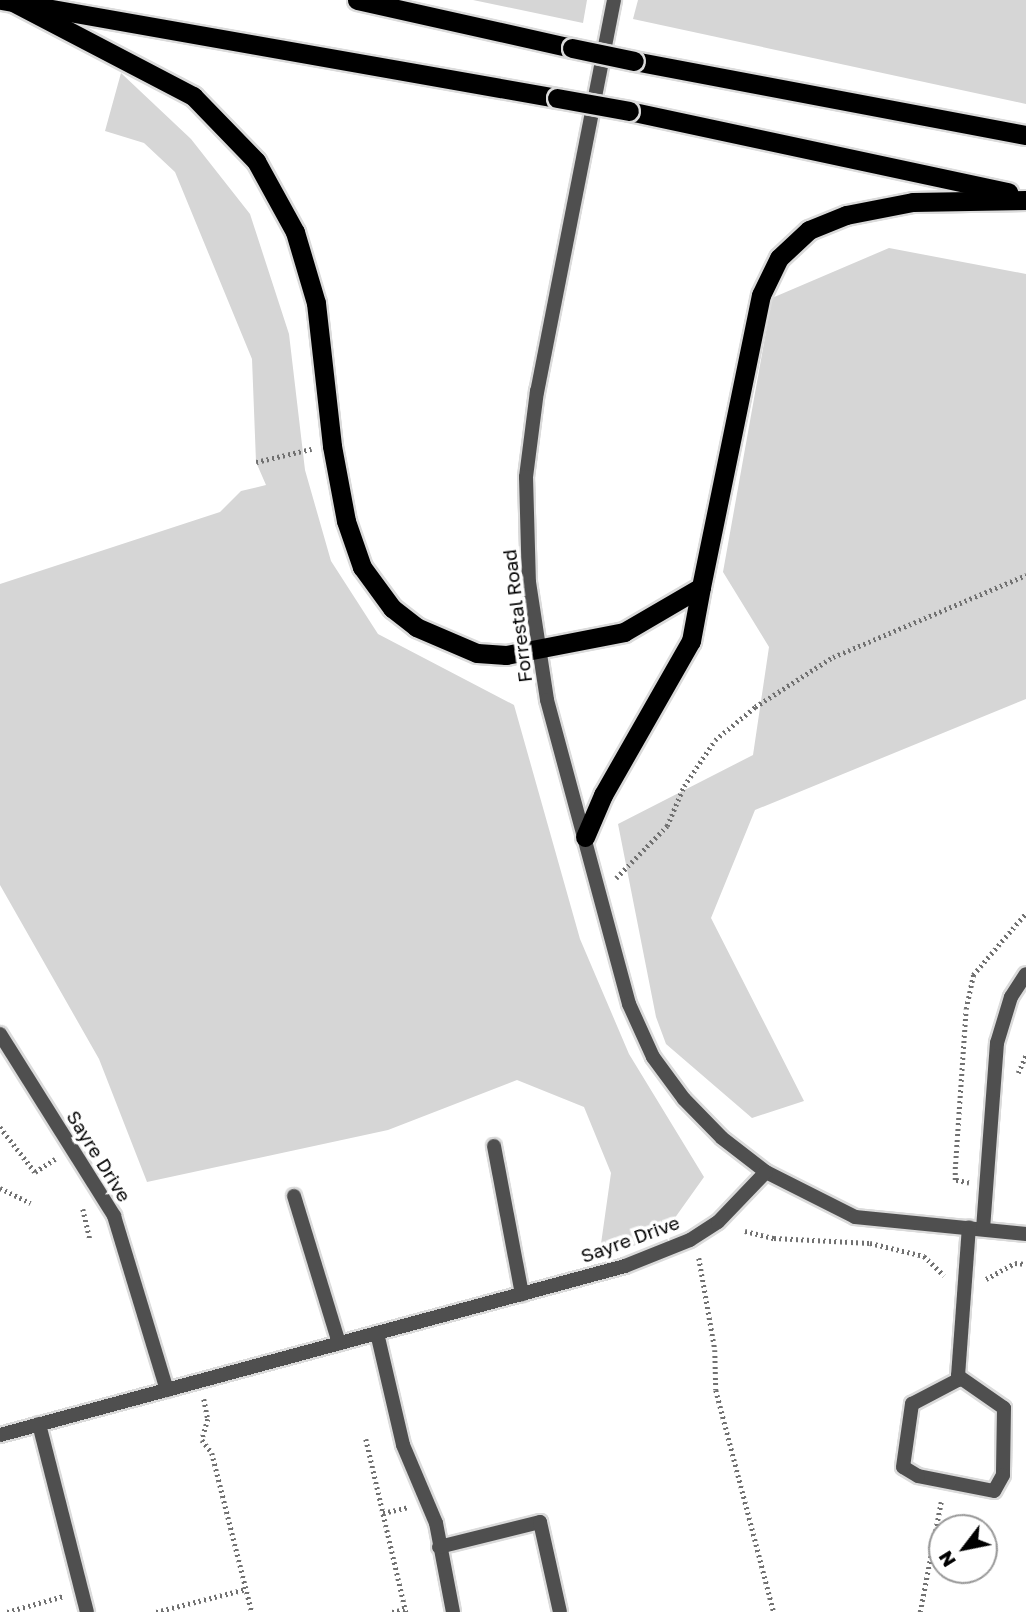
<!DOCTYPE html>
<html>
<head>
<meta charset="utf-8">
<style>
	body { margin:0 }
	#map { position:relative; width:1026px; height:1612px; overflow:hidden; background:#fff; font-family:"Golos Text",sans-serif }
	div>[style] { position:absolute }
	.green>* { inset:0; background:#d6d6d6 }
	.path>* { height:4.5px; margin-top:-2.25px; transform-origin:0; background:repeating-linear-gradient(90deg,#717171 0 2px,transparent 0 5.5px) }
	.roads { filter:drop-shadow(2px 0 #dbdbdb) drop-shadow(-2px 0 #dbdbdb) drop-shadow(0 2px #dbdbdb) drop-shadow(0 -2px #dbdbdb) }
	.minor>* { height:14px; margin:-7px; padding:0 7px; transform-origin:7px; border-radius:7px; background:#4f4f4f }
	.trunk>* { height:19px; margin:-9.5px; padding:0 9.5px; transform-origin:9.5px; border-radius:9.5px; background:#000 }
	.bridges { filter:drop-shadow(2px 0 #dbdbdb) drop-shadow(-2px 0 #dbdbdb) drop-shadow(0 2px #dbdbdb) drop-shadow(0 -2px #dbdbdb) }
	.trunk-bridge>* { height:19px; margin:-9.5px; padding:0 9.5px; transform-origin:9.5px; border-radius:9.5px; background:#000 }
	span { translate:-50% -50%; white-space:nowrap; text-align:center; line-height:1.15; -webkit-text-stroke:7px #fff; paint-order:stroke }
	.street-label { font-size:19px; color:#000 }
	.north { position:absolute; left:928px; top:1514px; width:70px; height:70px; box-sizing:border-box; background:#fff; border:2px solid #999; border-radius:50%; rotate:238deg; font-size:19px; font-weight:700; line-height:28px; text-align:center; color:#000 }
	.north::after { content:''; display:block; margin:auto; width:24px; height:32px; background:#000; clip-path:polygon(50% 0,100% 100%,50% 72%,0 100%) }
</style>
</head>
<body>
<div id="map">
	<div class="green">
		<i style="clip-path:polygon(473px 0,587px 0,583px 23px)"></i>
		<i style="clip-path:polygon(638px 0,1026px 0,1026px 104px,633px 19px)"></i>
		<i style="clip-path:polygon(121px 73px,191px 139px,250px 214px,289px 334px,305px 470px,331px 561px,378px 634px,514px 705px,580px 939px,629px 1054px,704px 1177px,662px 1236px,599px 1258px,611px 1173px,584px 1107px,517px 1080px,388px 1130px,147px 1182px,99px 1059px,0 885px,0 584px,220px 512px,241px 491px,266px 485px,256px 462px,252px 359px,175px 172px,144px 143px,105px 131px)"></i>
		<i style="clip-path:polygon(889px 248px,1026px 274px,1026px 699px,755px 810px,711px 918px,804px 1101px,752px 1118px,666px 1044px,656px 1017px,618px 824px,753px 755px,769px 647px,723px 572px,772px 298px)"></i>
	</div>
	<div class="path">
		<i style="left:256px;top:462px;width:57px;rotate:-13.3deg"></i>
		<i style="left:616px;top:878px;width:73px;rotate:-45.6deg"></i>
		<i style="left:667px;top:826px;width:43px;rotate:-67deg"></i>
		<i style="left:684px;top:786px;width:55px;rotate:-56deg"></i>
		<i style="left:715px;top:740px;width:52px;rotate:-39.5deg"></i>
		<i style="left:755px;top:707px;width:93px;rotate:-32.7deg"></i>
		<i style="left:833px;top:657px;width:210px;rotate:-23deg"></i>
		<i style="left:1018px;top:1073px;width:20px;rotate:-66deg"></i>
		<i style="left:0;top:1127px;width:57px;rotate:52.1deg"></i>
		<i style="left:35px;top:1172px;width:24px;rotate:-33deg"></i>
		<i style="left:969px;top:1183px;width:14px;rotate:-168deg"></i>
		<i style="left:955px;top:1180px;width:11px;rotate:-90deg"></i>
		<i style="left:955px;top:1169px;width:160px;rotate:-86.1deg"></i>
		<i style="left:966px;top:1009px;width:35px;rotate:-78deg"></i>
		<i style="left:973px;top:975px;width:82px;rotate:-49.5deg"></i>
		<i style="left:0;top:1188px;width:34px;rotate:26deg"></i>
		<i style="left:83px;top:1209px;width:31px;rotate:77deg"></i>
		<i style="left:745px;top:1231px;width:30px;rotate:14deg"></i>
		<i style="left:774px;top:1238px;width:96px;rotate:3deg"></i>
		<i style="left:870px;top:1243px;width:56px;rotate:13.5deg"></i>
		<i style="left:924px;top:1256px;width:28px;rotate:44deg"></i>
		<i style="left:699px;top:1258px;width:93px;rotate:80.1deg"></i>
		<i style="left:715px;top:1350px;width:40px;rotate:88.6deg"></i>
		<i style="left:716px;top:1390px;width:229px;rotate:75.4deg"></i>
		<i style="left:986px;top:1279px;width:33px;rotate:-29deg"></i>
		<i style="left:1015px;top:1263px;width:11px;rotate:5deg"></i>
		<i style="left:204px;top:1399px;width:20px;rotate:79deg"></i>
		<i style="left:208px;top:1419px;width:22px;rotate:106deg"></i>
		<i style="left:202px;top:1440px;width:16px;rotate:52deg"></i>
		<i style="left:212px;top:1453px;width:164px;rotate:75.9deg"></i>
		<i style="left:366px;top:1439px;width:178px;rotate:77deg"></i>
		<i style="left:383px;top:1513px;width:27px;rotate:-13deg"></i>
		<i style="left:7px;top:1612px;width:59px;rotate:-15.7deg"></i>
		<i style="left:156px;top:1612px;width:93px;rotate:-14.3deg"></i>
		<i style="left:392px;top:1612px;width:13px;rotate:-13deg"></i>
		<i style="left:920px;top:1612px;width:112px;rotate:-79.2deg"></i>
	</div>
	<div class="roads">
		<div class="minor">
			<i style="left:614px;top:0;width:399px;rotate:101.1deg"></i>
			<i style="left:537px;top:391px;width:87px;rotate:97.3deg"></i>
			<i style="left:526px;top:477px;width:105px;rotate:88.4deg"></i>
			<i style="left:529px;top:582px;width:119px;rotate:81.3deg"></i>
			<i style="left:547px;top:700px;width:315px;rotate:74.9deg"></i>
			<i style="left:629px;top:1004px;width:58px;rotate:65.6deg"></i>
			<i style="left:653px;top:1057px;width:52px;rotate:53.6deg"></i>
			<i style="left:684px;top:1099px;width:54px;rotate:45.7deg"></i>
			<i style="left:722px;top:1138px;width:56px;rotate:37.7deg"></i>
			<i style="left:766px;top:1172px;width:100px;rotate:26.8deg"></i>
			<i style="left:855px;top:1217px;width:172px;rotate:5.7deg"></i>
			<i style="left:0;top:1034px;width:215px;rotate:57.9deg"></i>
			<i style="left:114px;top:1216px;width:182px;rotate:73.1deg"></i>
			<i style="left:494px;top:1146px;width:151px;rotate:79.3deg"></i>
			<i style="left:294px;top:1196px;width:154px;rotate:73deg"></i>
			<i style="left:983px;top:1229px;width:187px;rotate:-85.7deg"></i>
			<i style="left:997px;top:1043px;width:48px;rotate:-73.1deg"></i>
			<i style="left:1011px;top:997px;width:27px;rotate:-57deg"></i>
			<i style="left:377px;top:1333px;width:115px;rotate:76.9deg"></i>
			<i style="left:403px;top:1445px;width:85px;rotate:67.1deg"></i>
			<i style="left:436px;top:1523px;width:91px;rotate:79.2deg"></i>
			<i style="left:958px;top:1376px;width:56px;rotate:34.8deg"></i>
			<i style="left:1004px;top:1408px;width:67px;rotate:90.9deg"></i>
			<i style="left:1003px;top:1475px;width:18px;rotate:119deg"></i>
			<i style="left:994px;top:1491px;width:77px;rotate:-168.8deg"></i>
			<i style="left:918px;top:1476px;width:17px;rotate:-149deg"></i>
			<i style="left:903px;top:1467px;width:64px;rotate:-81.9deg"></i>
			<i style="left:912px;top:1404px;width:52px;rotate:-27.6deg"></i>
			<i style="left:958px;top:1380px;width:4px;rotate:-90deg"></i>
			<i style="left:958px;top:1376px;width:149px;rotate:-85.8deg"></i>
			<i style="left:39px;top:1424px;width:194px;rotate:75.7deg"></i>
			<i style="left:0;top:1435px;width:647px;rotate:-15.13deg"></i>
			<i style="left:625px;top:1266px;width:70px;rotate:-21.8deg"></i>
			<i style="left:690px;top:1240px;width:33px;rotate:-33deg"></i>
			<i style="left:718px;top:1222px;width:69px;rotate:-46.2deg"></i>
			<i style="left:439px;top:1547px;width:104px;rotate:-13.9deg"></i>
			<i style="left:540px;top:1522px;width:92px;rotate:77.5deg"></i>
		</div>
		<div class="trunk">
			<i style="left:1px;top:0;width:565px;rotate:10deg"></i>
			<i style="left:357px;top:0;width:220px;rotate:12.6deg"></i>
			<i style="left:15px;top:3px;width:201px;rotate:27.6deg"></i>
			<i style="left:193px;top:96px;width:91px;rotate:45.9deg"></i>
			<i style="left:256px;top:161px;width:81px;rotate:61.2deg"></i>
			<i style="left:295px;top:232px;width:74px;rotate:73.5deg"></i>
			<i style="left:316px;top:303px;width:144px;rotate:83.6deg"></i>
			<i style="left:332px;top:446px;width:76px;rotate:79.4deg"></i>
			<i style="left:346px;top:521px;width:49px;rotate:70.8deg"></i>
			<i style="left:362px;top:567px;width:51px;rotate:53.8deg"></i>
			<i style="left:392px;top:608px;width:31px;rotate:38deg"></i>
			<i style="left:416px;top:627px;width:66px;rotate:23.1deg"></i>
			<i style="left:477px;top:653px;width:29px;rotate:4deg"></i>
			<i style="left:506px;top:655px;width:120px;rotate:-11deg"></i>
			<i style="left:624px;top:632px;width:89px;rotate:-30.3deg"></i>
			<i style="left:701px;top:587px;width:298px;rotate:-78.4deg"></i>
			<i style="left:761px;top:295px;width:41px;rotate:-64.1deg"></i>
			<i style="left:779px;top:258px;width:41px;rotate:-43deg"></i>
			<i style="left:809px;top:230px;width:40px;rotate:-22deg"></i>
			<i style="left:846px;top:215px;width:68px;rotate:-11deg"></i>
			<i style="left:913px;top:202px;width:113px;rotate:-1deg"></i>
			<i style="left:634px;top:61px;width:399px;rotate:10.7deg"></i>
			<i style="left:629px;top:111px;width:388px;rotate:12.1deg"></i>
			<i style="left:585px;top:837px;width:46px;rotate:-66.8deg"></i>
			<i style="left:603px;top:795px;width:177px;rotate:-60.3deg"></i>
			<i style="left:691px;top:641px;width:55px;rotate:-79.5deg"></i>
		</div>
	</div>
	<div class="bridges">
		<div class="trunk-bridge">
			<i style="left:572px;top:48px;width:63px;rotate:11.8deg"></i>
			<i style="left:557px;top:98px;width:73px;rotate:10.2deg"></i>
		</div>
	</div>
	<div class="street-label">
		<span style="left:517px;top:616px;rotate:-97deg">Forrestal Road</span>
		<span style="left:99px;top:1156px;rotate:58deg">Sayre Drive</span>
		<span style="left:630px;top:1239px;rotate:-20deg">Sayre Drive</span>
	</div>
	<div class="north">N</div>
</div>
</body>
</html>
